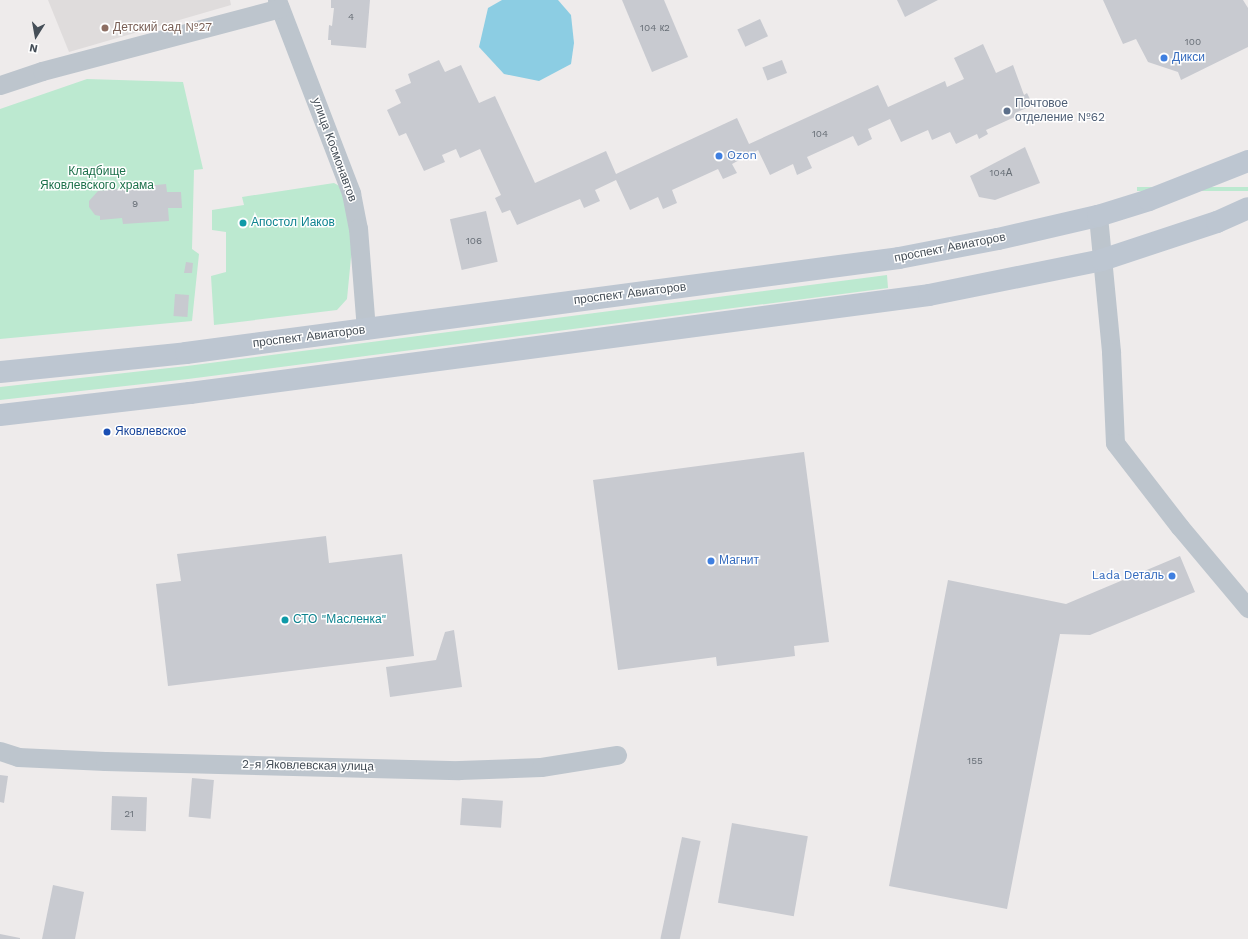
<!DOCTYPE html>
<html>
<head>
<meta charset="utf-8">
<style>
	body { margin:0 }
	#map { position:relative; width:1248px; height:939px; overflow:hidden; background:#eeebeb; font-family:"Work Sans",sans-serif }
	div>[style] { position:absolute }
	.education>* { inset:0; background:#dfdcdc }
	.green>* { inset:0; background:#bce9d0; transform-origin:0 0 }
	.water>* { inset:0; background:#8ccde3 }
	.building>* { inset:0; background:#c8cad0; transform-origin:0 0 }
	.street>* { height:19px; margin:-9.5px; padding:0 9.5px; transform-origin:9.5px; border-radius:9.5px; background:#bdc5cd }
	.secondary>* { height:22px; margin:-11px; padding:0 11px; transform-origin:11px; border-radius:11px; background:#bdc6d1 }
	.dots>* { width:11px; height:11px; translate:-50% -50%; box-sizing:border-box; border:2px solid #fff; border-radius:50% }
	span { translate:-50% -50%; white-space:nowrap; text-align:center; line-height:1.15; -webkit-text-stroke:3px #fff; paint-order:stroke }
	.number-label { font-size:10px; color:#666d75 }
	.number-label span { -webkit-text-stroke-width:0 }
	.education-label { font-size:12px; color:#785e54 }
	.left { translate:0 -50%; text-align:left }
	.shop-label { font-size:12px; color:#366cbe }
	.right { translate:-100% -50%; text-align:right }
	.service-label { font-size:12px; color:#4e5e75 }
	.street-label { font-size:12px; color:#454e57 }
	.park-label { font-size:12px; color:#1d714b }
	.culture-label { font-size:12px; color:#0d838f }
	.transit-label { font-size:12px; color:#164399 }
	.north { position:absolute; left:16px; top:16px; width:40px; height:40px; -webkit-text-stroke:3px #fff; paint-order:stroke; rotate:191deg; font-size:11px; font-weight:700; line-height:16px; text-align:center; color:#454e57 }
	.north::after { content:''; display:block; margin:auto; width:14px; height:18px; background:#454e57; clip-path:polygon(50% 0,100% 100%,50% 72%,0 100%) }
</style>
</head>
<body>
<div id="map">
	<div class="education">
		<i style="clip-path:polygon(48px 0,230px 0,231px 5px,69px 52px)"></i>
	</div>
	<div class="green">
		<i style="clip-path:polygon(87px 79px,183px 82px,203px 169px,194px 170px,192px 249px,199px 254px,192px 321px,0 339px,0 109px)"></i>
		<i style="clip-path:polygon(334px 183px,343px 188px,353px 237px,347px 299px,337px 310px,214px 325px,211px 276px,226px 272px,226px 232px,212px 230px,212px 210px,244px 205px,242px 197px)"></i>
		<i style="left:1248px;top:187px;width:4px;height:111px;rotate:90deg"></i>
		<i style="clip-path:polygon(887px 275px,888px 288px,188px 379px,0 400px,0 387px,187px 366px)"></i>
	</div>
	<div class="water">
		<i style="clip-path:polygon(502px 0,558px 0,571px 15px,574px 43px,571px 64px,539px 81px,504px 74px,479px 47px,488px 8px)"></i>
	</div>
	<div class="building">
		<i style="clip-path:polygon(331px 0,370px 0,366px 48px,331px 45px,331px 40px,328px 40px,329px 25px,332px 26px,334px 8px,331px 8px)"></i>
		<i style="clip-path:polygon(622px 0,664px 0,688px 57px,652px 72px)"></i>
		<i style="clip-path:polygon(897px 0,938px 0,905px 17px)"></i>
		<i style="clip-path:polygon(1103px 0,1243px 0,1248px 8px,1248px 47px,1181px 80px,1178px 72px,1148px 62px,1136px 39px,1123px 44px)"></i>
		<i style="left:760px;top:19px;width:19px;height:25px;rotate:65deg"></i>
		<i style="clip-path:polygon(983px 44px,996px 73px,1013px 65px,1024px 95px,1027px 93px,1030px 99px,1026px 101px,1029px 107px,1015px 113px,1017px 116px,986px 130px,988px 134px,979px 139px,977px 134px,956px 144px,950px 132px,932px 140px,928px 130px,901px 142px,890px 119px,868px 129px,872px 139px,858px 146px,853px 136px,807px 157px,812px 168px,797px 175px,793px 164px,770px 175px,758px 150px,732px 164px,737px 173px,723px 179px,718px 169px,672px 190px,677px 203px,663px 209px,658px 197px,630px 210px,616px 180px,595px 190px,600px 201px,584px 208px,580px 199px,517px 225px,510px 210px,502px 213px,495px 198px,501px 195px,480px 149px,460px 158px,456px 149px,442px 155px,445px 162px,424px 171px,406px 133px,399px 136px,387px 110px,401px 103px,395px 90px,411px 83px,408px 74px,439px 60px,445px 72px,461px 65px,479px 103px,495px 96px,535px 183px,606px 151px,616px 174px,737px 118px,749px 144px,878px 85px,888px 107px,945px 81px,947px 87px,964px 79px,954px 58px)"></i>
		<i style="left:782px;top:60px;width:14px;height:21px;rotate:69deg"></i>
		<i style="clip-path:polygon(1025px 147px,1040px 183px,995px 200px,979px 197px,970px 176px)"></i>
		<i style="clip-path:polygon(166px 184px,167px 192px,181px 192px,182px 208px,168px 208px,169px 221px,123px 224px,122px 218px,100px 220px,100px 216px,95px 215px,89px 207px,89px 201px,98px 191px)"></i>
		<i style="left:486px;top:211px;width:52px;height:37px;rotate:77deg"></i>
		<i style="clip-path:polygon(186px 262px,193px 263px,192px 273px,184px 273px)"></i>
		<i style="left:175px;top:294px;width:14px;height:22px;rotate:4deg"></i>
		<i style="clip-path:polygon(804px 452px,829px 642px,794px 646px,795px 656px,717px 666px,716px 657px,618px 670px,593px 480px)"></i>
		<i style="clip-path:polygon(326px 536px,329px 563px,402px 554px,414px 656px,168px 686px,156px 584px,181px 581px,177px 554px)"></i>
		<i style="clip-path:polygon(1180px 556px,1195px 592px,1090px 635px,1060px 634px,1007px 909px,889px 886px,948px 580px,1066px 604px)"></i>
		<i style="clip-path:polygon(454px 630px,462px 687px,390px 697px,386px 667px,436px 660px,445px 632px)"></i>
		<i style="clip-path:polygon(0 775px,8px 776px,4px 803px,0 802px)"></i>
		<i style="left:192px;top:778px;width:22px;height:39px;rotate:5deg"></i>
		<i style="left:112px;top:796px;width:35px;height:34px;rotate:2deg"></i>
		<i style="left:462px;top:798px;width:41px;height:27px;rotate:4deg"></i>
		<i style="left:732px;top:823px;width:77px;height:81px;rotate:10deg"></i>
		<i style="left:682px;top:837px;width:19px;height:104px;rotate:12deg"></i>
		<i style="clip-path:polygon(53px 885px,84px 892px,75px 939px,42px 939px)"></i>
		<i style="clip-path:polygon(0 934px,20px 938px,20px 939px,0 939px)"></i>
	</div>
	<div class="street">
		<i style="left:277px;top:0;width:207px;rotate:69deg"></i>
		<i style="left:351px;top:193px;width:36px;rotate:79deg"></i>
		<i style="left:358px;top:228px;width:102px;rotate:85.5deg"></i>
		<i style="left:0;top:85px;width:44px;rotate:-18.4deg"></i>
		<i style="left:42px;top:71px;width:246px;rotate:-14.8deg"></i>
		<i style="left:1098px;top:216px;width:137px;rotate:84.5deg"></i>
		<i style="left:1111px;top:352px;width:91px;rotate:87.5deg"></i>
		<i style="left:1115px;top:443px;width:106px;rotate:52.3deg"></i>
		<i style="left:1180px;top:527px;width:106px;rotate:50deg"></i>
		<i style="left:0;top:751px;width:19px;rotate:18deg"></i>
		<i style="left:18px;top:757px;width:87px;rotate:2.6deg"></i>
		<i style="left:105px;top:761px;width:354px;rotate:1.5deg"></i>
		<i style="left:459px;top:770px;width:82px;rotate:-2.1deg"></i>
		<i style="left:541px;top:767px;width:77px;rotate:-9deg"></i>
	</div>
	<div class="secondary">
		<i style="left:0;top:372px;width:187px;rotate:-5.8deg"></i>
		<i style="left:186px;top:353px;width:719px;rotate:-7.59deg"></i>
		<i style="left:899px;top:258px;width:101px;rotate:-10.9deg"></i>
		<i style="left:998px;top:239px;width:103px;rotate:-13deg"></i>
		<i style="left:1098px;top:216px;width:53px;rotate:-17.4deg"></i>
		<i style="left:1149px;top:200px;width:106px;rotate:-21.5deg"></i>
		<i style="left:0;top:415px;width:191px;rotate:-6.6deg"></i>
		<i style="left:190px;top:393px;width:745px;rotate:-7.55deg"></i>
		<i style="left:929px;top:295px;width:177px;rotate:-11.4deg"></i>
		<i style="left:1102px;top:260px;width:121px;rotate:-18.3deg"></i>
		<i style="left:1217px;top:222px;width:34px;rotate:-24deg"></i>
	</div>
	<div class="dots">
		<i style="left:105px;top:28px;background:#8d6e63"></i>
		<i style="left:1164px;top:58px;background:#3f7fe0"></i>
		<i style="left:1007px;top:111px;background:#5c6f8a"></i>
		<i style="left:719px;top:156px;background:#3f7fe0"></i>
		<i style="left:243px;top:223px;background:#0f9aa8"></i>
		<i style="left:107px;top:432px;background:#1a4fb4"></i>
		<i style="left:711px;top:561px;background:#3f7fe0"></i>
		<i style="left:1172px;top:576px;background:#3f7fe0"></i>
		<i style="left:285px;top:620px;background:#0f9aa8"></i>
	</div>
	<div class="number-label">
		<span style="left:351px;top:17px">4</span>
		<span style="left:655px;top:28px">104 к2</span>
		<span style="left:1193px;top:42px">100</span>
		<span style="left:820px;top:134px">104</span>
		<span style="left:1001px;top:173px">104А</span>
		<span style="left:135px;top:204px">9</span>
		<span style="left:474px;top:241px">106</span>
		<span style="left:975px;top:761px">155</span>
		<span style="left:129px;top:814px">21</span>
	</div>
	<div class="education-label">
		<span class="left" style="left:113px;top:28px">Детский сад №27</span>
	</div>
	<div class="shop-label">
		<span class="left" style="left:1172px;top:58px">Дикси</span>
		<span class="left" style="left:727px;top:156px">Ozon</span>
		<span class="left" style="left:719px;top:561px">Магнит</span>
		<span class="right" style="left:1164px;top:576px">Lada Dеталь</span>
	</div>
	<div class="service-label">
		<span class="left" style="left:1015px;top:111px">Почтовое<br>отделение №62</span>
	</div>
	<div class="street-label">
		<span style="left:334px;top:150px;rotate:70deg">улица Космонавтов</span>
		<span style="left:950px;top:248px;rotate:-11deg">проспект Авиаторов</span>
		<span style="left:630px;top:294px;rotate:-7deg">проспект Авиаторов</span>
		<span style="left:309px;top:337px;rotate:-7deg">проспект Авиаторов</span>
		<span style="left:308px;top:766px;rotate:1deg">2-я Яковлевская улица</span>
	</div>
	<div class="park-label">
		<span style="left:97px;top:179px">Кладбище<br>Яковлевского храма</span>
	</div>
	<div class="culture-label">
		<span class="left" style="left:251px;top:223px">Апостол Иаков</span>
		<span class="left" style="left:293px;top:620px">СТО "Масленка"</span>
	</div>
	<div class="transit-label">
		<span class="left" style="left:115px;top:432px">Яковлевское</span>
	</div>
	<div class="north">N</div>
</div>
</body>
</html>
